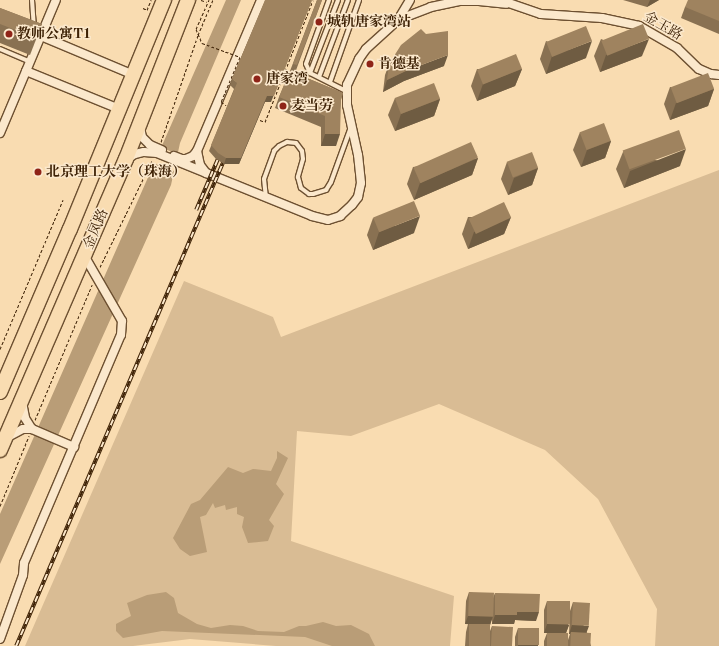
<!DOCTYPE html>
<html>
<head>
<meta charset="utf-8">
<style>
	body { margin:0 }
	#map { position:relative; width:719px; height:646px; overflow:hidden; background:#f9dcb1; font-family:"Old Standard TT","Noto Serif SC",serif }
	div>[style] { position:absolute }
	.green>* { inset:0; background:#d9bc94 }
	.water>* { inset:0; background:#b99d77 }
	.pier>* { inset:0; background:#f9dcb1; transform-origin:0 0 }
	.path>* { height:1px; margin-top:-0.5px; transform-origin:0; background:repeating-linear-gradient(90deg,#3e2206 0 3px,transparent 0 5px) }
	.roads { filter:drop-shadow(1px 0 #6d5031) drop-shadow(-1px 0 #6d5031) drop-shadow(0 1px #6d5031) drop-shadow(0 -1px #6d5031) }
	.lane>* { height:4px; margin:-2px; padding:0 2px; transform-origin:2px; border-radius:2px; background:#fbe8cc }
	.street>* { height:8px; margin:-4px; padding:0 4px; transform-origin:4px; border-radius:4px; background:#fbe8cc }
	.highway>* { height:14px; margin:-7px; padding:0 7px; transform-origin:7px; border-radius:7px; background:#f9dcb1 }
	.rail>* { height:3.5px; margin-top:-1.75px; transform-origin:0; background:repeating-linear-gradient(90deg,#fbe8cc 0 6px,#3e2206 0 12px); box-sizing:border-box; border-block:1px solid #3e2206 }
	.path-bridge>* { height:1px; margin-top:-0.5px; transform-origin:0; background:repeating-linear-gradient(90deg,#3e2206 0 3px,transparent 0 5px) }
	.wall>* { inset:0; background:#897152 }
	.shaded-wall>* { inset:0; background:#6f5c42; transform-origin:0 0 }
	.building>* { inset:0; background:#9f835f; transform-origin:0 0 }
	.dots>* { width:11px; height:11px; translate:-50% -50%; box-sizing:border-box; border:2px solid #fbe8cc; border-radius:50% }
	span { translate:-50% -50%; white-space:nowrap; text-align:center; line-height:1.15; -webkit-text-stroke:3px #fbe8cc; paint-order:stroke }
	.poi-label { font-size:14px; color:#3e2206; font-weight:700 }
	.left { translate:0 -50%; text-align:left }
	.street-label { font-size:14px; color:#3e2206 }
</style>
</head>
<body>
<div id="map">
	<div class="green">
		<i style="clip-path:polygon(719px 170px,719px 646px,655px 646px,657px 609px,598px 499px,545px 450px,439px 404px,351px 436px,297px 431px,291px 541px,454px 596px,450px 646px,276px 646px,190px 639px,133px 646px,25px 646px,184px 281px,273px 317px,281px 337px)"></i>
	</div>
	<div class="water">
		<i style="clip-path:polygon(226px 0,241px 0,180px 143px,171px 185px,0 564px,0 514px)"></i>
		<i style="clip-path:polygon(277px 451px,288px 458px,276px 484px,284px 494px,269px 520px,274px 526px,268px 541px,248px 543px,242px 527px,244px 517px,237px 514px,237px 507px,226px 510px,225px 505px,215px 508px,213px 503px,206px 515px,200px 517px,207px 552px,190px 556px,180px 549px,173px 538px,191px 504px,200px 500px,228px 467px,243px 473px,253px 469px,271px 471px,277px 458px)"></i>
		<i style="clip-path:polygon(166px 592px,174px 598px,178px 613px,197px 624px,211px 628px,230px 625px,243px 626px,258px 631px,284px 632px,299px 626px,306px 626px,323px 622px,336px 626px,351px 625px,369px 634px,375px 646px,332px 646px,305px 637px,162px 631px,123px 638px,116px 631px,116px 624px,131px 616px,127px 603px,147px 595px)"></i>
	</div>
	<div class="pier">
		<i style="left:160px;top:147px;width:22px;height:17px;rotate:22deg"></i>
	</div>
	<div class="path">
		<i style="left:201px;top:0;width:6px;rotate:18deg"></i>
		<i style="left:143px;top:8px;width:4px;rotate:27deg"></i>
		<i style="left:147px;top:10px;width:11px;rotate:-68deg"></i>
		<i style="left:196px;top:29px;width:32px;rotate:-66deg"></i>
		<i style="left:260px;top:120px;width:5px;rotate:22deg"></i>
		<i style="left:265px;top:122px;width:131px;rotate:-68.5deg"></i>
		<i style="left:161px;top:142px;width:113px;rotate:-70.9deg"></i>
		<i style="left:198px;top:35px;width:38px;rotate:-67deg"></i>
		<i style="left:100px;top:267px;width:118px;rotate:-63.9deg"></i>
		<i style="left:0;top:349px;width:162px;rotate:-67.1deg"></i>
		<i style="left:35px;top:420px;width:147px;rotate:-67.1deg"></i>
		<i style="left:0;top:506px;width:76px;rotate:-67.5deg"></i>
	</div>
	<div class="roads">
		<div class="lane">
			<i style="left:32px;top:0;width:26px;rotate:86deg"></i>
			<i style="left:329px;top:0;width:68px;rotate:109.8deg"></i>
			<i style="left:306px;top:64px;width:10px;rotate:66deg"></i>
			<i style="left:310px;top:73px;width:40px;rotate:26.6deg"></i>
			<i style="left:0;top:49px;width:33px;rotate:23deg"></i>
			<i style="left:310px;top:73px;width:78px;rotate:-69deg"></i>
			<i style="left:319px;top:77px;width:82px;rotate:-69.4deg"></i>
			<i style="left:330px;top:82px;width:87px;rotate:-70.5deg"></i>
			<i style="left:266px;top:198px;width:19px;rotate:-96deg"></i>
			<i style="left:264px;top:179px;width:30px;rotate:-70deg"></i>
			<i style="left:274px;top:151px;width:7px;rotate:-45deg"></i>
			<i style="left:279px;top:146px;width:9px;rotate:-27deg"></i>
			<i style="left:287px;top:142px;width:9px;rotate:6deg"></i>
			<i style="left:296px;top:143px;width:10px;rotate:53deg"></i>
			<i style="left:302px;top:151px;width:8px;rotate:83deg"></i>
			<i style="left:303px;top:159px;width:19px;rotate:106deg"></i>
			<i style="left:298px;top:177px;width:11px;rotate:75deg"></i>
			<i style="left:301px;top:188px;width:10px;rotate:37deg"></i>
			<i style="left:309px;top:194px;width:4px"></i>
			<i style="left:313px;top:194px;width:14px;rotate:-17deg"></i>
			<i style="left:326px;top:190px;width:9px;rotate:-58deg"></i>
			<i style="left:331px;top:182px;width:59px;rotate:-70deg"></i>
		</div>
		<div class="street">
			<i style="left:500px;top:0;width:43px;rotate:18.9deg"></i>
			<i style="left:541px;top:14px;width:61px;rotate:3.8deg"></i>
			<i style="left:602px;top:18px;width:38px;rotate:12deg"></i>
			<i style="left:639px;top:26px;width:44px;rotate:30.1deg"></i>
			<i style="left:677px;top:48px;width:30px;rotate:44deg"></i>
			<i style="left:699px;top:69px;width:13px;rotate:23deg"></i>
			<i style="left:711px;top:74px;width:8px;rotate:7deg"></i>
			<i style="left:462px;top:1px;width:17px"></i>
			<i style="left:479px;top:1px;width:27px;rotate:6deg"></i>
			<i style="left:400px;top:19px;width:33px;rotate:-21deg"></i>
			<i style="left:431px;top:7px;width:35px;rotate:-12deg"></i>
			<i style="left:41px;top:36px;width:101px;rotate:22.8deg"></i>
			<i style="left:26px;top:71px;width:100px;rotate:22.2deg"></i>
			<i style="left:140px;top:127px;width:10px;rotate:79deg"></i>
			<i style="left:142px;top:137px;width:11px;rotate:45deg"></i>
			<i style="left:150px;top:145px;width:13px;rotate:23deg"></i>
			<i style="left:0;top:133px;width:144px;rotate:-67.2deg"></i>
			<i style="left:174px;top:156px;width:9px;rotate:21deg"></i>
			<i style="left:182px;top:159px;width:4px"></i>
			<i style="left:186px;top:159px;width:8px;rotate:-23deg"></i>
			<i style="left:193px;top:156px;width:6px;rotate:-51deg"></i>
			<i style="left:127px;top:159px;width:9px;rotate:-32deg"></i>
			<i style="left:135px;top:154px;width:9px;rotate:-13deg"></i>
			<i style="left:144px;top:152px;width:13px;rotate:4deg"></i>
			<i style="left:157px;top:153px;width:167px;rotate:22.1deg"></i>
			<i style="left:312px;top:216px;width:16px;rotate:14deg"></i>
			<i style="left:328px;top:220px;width:13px;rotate:-18deg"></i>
			<i style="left:340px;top:216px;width:16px;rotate:-43deg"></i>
			<i style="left:352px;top:205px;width:10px;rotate:-53deg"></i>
			<i style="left:358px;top:197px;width:14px;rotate:-78deg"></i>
			<i style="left:361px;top:183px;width:28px;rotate:-96deg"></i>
			<i style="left:358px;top:155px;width:51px;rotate:-102.4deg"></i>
			<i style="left:347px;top:105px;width:20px;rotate:-90deg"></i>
			<i style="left:347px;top:85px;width:29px;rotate:-65deg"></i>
			<i style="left:359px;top:59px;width:12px;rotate:-55deg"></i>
			<i style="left:366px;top:49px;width:43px;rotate:-42.2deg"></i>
			<i style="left:398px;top:20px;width:23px;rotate:-59deg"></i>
			<i style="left:206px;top:173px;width:10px;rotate:-127deg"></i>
			<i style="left:200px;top:165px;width:14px;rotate:-102deg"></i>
			<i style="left:197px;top:151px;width:164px;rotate:-67deg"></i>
			<i style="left:22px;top:402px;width:16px;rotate:79deg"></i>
			<i style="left:25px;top:418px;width:13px;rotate:58deg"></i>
			<i style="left:6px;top:438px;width:19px;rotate:-28deg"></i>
			<i style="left:23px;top:429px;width:9px"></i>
			<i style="left:32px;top:429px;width:46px;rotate:23.2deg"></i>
			<i style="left:0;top:639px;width:68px;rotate:-70.2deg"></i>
			<i style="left:23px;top:575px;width:12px;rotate:-85deg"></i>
			<i style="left:24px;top:563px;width:248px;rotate:-67deg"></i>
			<i style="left:121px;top:335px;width:14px;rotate:-86deg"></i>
			<i style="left:122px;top:321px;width:74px;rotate:-120deg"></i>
		</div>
		<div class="highway">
			<i style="left:0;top:392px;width:177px;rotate:-66.8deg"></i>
			<i style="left:70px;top:229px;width:248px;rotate:-67.7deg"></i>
			<i style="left:0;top:450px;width:317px;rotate:-66.6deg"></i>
			<i style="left:126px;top:159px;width:171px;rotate:-68.7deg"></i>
		</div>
	</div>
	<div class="rail">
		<i style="left:196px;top:210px;width:66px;rotate:-66.9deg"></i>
		<i style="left:16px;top:646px;width:536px;rotate:-66.83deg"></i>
	</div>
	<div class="path-bridge">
		<i style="left:196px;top:29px;width:15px;rotate:67deg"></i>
		<i style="left:202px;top:43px;width:40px;rotate:20.2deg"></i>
		<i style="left:240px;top:57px;width:49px;rotate:112.9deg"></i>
		<i style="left:221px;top:102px;width:6px;rotate:31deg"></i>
	</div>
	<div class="wall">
		<i style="clip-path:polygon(317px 0,322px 0,295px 73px,343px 93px,341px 100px,336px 146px,321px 146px,321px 127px,275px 108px,279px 97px,290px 71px)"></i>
		<i style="clip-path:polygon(623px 0,659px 0,647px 7px)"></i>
		<i style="clip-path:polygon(719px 0,719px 34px,681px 18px,685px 7px)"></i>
		<i style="clip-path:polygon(0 8px,42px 24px,30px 55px,0 43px)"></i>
		<i style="clip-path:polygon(601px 39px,642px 56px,600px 72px,594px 56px)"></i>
		<i style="clip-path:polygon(546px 41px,586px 58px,546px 74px,540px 59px)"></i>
		<i style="clip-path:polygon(389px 64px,444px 66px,404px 81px,383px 92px,385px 75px)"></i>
		<i style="clip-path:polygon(477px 69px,522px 69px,515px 86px,477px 101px,471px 86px)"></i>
		<i style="clip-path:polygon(232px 79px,271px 102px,265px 102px,239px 164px,224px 164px,216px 159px,209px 151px,234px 89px,230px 85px)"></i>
		<i style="clip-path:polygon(670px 87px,714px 89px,708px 106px,670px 120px,664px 104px)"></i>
		<i style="clip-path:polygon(395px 98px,440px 99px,434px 116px,395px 131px,388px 115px)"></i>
		<i style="clip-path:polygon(580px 132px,611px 141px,605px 158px,581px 167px,573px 150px)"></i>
		<i style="clip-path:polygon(623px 152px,680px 166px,624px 188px,616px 169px)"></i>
		<i style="clip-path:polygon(478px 158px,472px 175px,414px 200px,407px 184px,413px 167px)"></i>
		<i style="clip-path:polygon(507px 162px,538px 168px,532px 185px,508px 195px,501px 179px)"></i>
		<i style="clip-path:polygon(468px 217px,511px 217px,504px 234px,468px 249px,462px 234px)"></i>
		<i style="clip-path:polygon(373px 218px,414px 233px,373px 250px,367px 235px)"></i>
		<i style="clip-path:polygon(469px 592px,493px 598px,495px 593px,536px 621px,515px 620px,514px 624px,492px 624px,492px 619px,490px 625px,490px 631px,492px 626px,512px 646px,465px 646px,466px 632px,468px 624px,465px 624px,466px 601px)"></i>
		<i style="clip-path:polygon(547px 601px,569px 625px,566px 633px,568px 640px,570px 634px,569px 634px,570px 611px,573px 602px,587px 633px,591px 646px,544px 646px,544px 641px,547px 633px,544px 633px,544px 610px)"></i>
		<i style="clip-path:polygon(518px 628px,538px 646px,515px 646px,515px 637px)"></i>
	</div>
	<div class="shaded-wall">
		<i style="clip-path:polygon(312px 0,271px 102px,265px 102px,239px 164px,224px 164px,226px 158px)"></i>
		<i style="clip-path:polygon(650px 0,659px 0,647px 7px)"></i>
		<i style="clip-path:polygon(649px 39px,642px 56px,600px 72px,606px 55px)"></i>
		<i style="clip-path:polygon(592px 41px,586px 58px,546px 74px,552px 56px)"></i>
		<i style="clip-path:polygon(448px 55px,444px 66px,404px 81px,383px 92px,387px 80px,408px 70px)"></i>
		<i style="clip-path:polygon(522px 69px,515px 86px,477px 101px,483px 84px)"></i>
		<i style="clip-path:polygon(714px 89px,708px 106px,670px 120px,676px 103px)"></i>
		<i style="clip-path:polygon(440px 99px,434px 116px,395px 131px,401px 114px)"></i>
		<i style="clip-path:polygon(325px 134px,340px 134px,336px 146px,321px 146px)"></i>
		<i style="clip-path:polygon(611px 141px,605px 158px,581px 167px,587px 150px)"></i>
		<i style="clip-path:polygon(686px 149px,680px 166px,624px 188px,630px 171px)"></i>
		<i style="clip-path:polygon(478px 158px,472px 175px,414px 200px,420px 183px)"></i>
		<i style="clip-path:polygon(538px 168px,532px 185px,508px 195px,514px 178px)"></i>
		<i style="clip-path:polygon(420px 216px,414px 233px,373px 250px,379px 232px)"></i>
		<i style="clip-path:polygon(511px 217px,504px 234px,468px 249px,474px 232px)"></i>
		<i style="clip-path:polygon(517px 612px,539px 612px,536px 621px,515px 620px,514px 624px,492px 624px,495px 615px)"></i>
		<i style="clip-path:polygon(468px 616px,493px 616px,490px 625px,465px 624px)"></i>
		<i style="clip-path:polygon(547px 624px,569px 625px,566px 633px,544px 633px)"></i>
		<i style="clip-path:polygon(572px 625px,589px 626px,586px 634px,571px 632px,570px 634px,569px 634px)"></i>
		<i style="left:518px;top:645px;width:20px;height:1px"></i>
	</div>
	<div class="building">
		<i style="clip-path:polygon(265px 0,312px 0,274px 96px,267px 96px,241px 158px,226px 158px,218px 153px,211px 145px,237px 83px,232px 79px)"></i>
		<i style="clip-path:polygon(317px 0,322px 0,297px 65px,293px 64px)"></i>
		<i style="clip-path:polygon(688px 0,719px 0,719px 21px,685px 7px)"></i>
		<i style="clip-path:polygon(0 8px,42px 24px,36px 38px,0 24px)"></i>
		<i style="left:643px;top:24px;width:16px;height:45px;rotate:68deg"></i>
		<i style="left:586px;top:26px;width:16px;height:43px;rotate:68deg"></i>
		<i style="clip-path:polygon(421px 29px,426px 34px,448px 31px,448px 55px,408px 70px,387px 80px,389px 64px,401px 45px)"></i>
		<i style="left:516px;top:54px;width:16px;height:42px;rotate:68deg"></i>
		<i style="clip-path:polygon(290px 71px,343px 93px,341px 99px,340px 134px,325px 134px,325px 116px,279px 97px)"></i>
		<i style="left:708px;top:73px;width:17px;height:40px;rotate:69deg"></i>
		<i style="left:434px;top:83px;width:17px;height:42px;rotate:69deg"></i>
		<i style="left:604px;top:123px;width:19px;height:26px;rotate:69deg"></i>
		<i style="left:679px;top:130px;width:20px;height:60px;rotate:70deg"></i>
		<i style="left:471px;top:142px;width:17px;height:63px;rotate:66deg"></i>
		<i style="left:532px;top:152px;width:17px;height:27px;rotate:69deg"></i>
		<i style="left:414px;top:201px;width:16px;height:44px;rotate:68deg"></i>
		<i style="left:504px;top:202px;width:17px;height:39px;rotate:65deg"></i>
		<i style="left:469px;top:592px;width:25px;height:24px;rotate:2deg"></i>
		<i style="clip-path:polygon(495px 593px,540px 594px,539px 612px,517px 612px,517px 615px,495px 615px)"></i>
		<i style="left:547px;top:601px;width:23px;height:23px"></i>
		<i style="left:573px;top:602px;width:17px;height:23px;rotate:3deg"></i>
		<i style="left:469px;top:624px;width:21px;height:22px"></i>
		<i style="left:492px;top:626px;width:21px;height:20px;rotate:3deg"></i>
		<i style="left:518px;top:628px;width:21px;height:17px"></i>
		<i style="left:571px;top:632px;width:20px;height:14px;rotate:3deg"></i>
		<i style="left:547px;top:633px;width:21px;height:13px"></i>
	</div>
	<div class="dots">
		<i style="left:319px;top:22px;background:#8f2418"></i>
		<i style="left:9px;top:34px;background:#8f2418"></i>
		<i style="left:370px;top:64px;background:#8f2418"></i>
		<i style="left:257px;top:79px;background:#8f2418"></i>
		<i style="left:283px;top:106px;background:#8f2418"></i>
		<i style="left:38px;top:172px;background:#8f2418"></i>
	</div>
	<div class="poi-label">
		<span class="left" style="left:327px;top:22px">城轨唐家湾站</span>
		<span class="left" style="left:17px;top:34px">教师公寓T1</span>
		<span class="left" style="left:378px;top:64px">肯德基</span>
		<span class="left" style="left:266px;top:79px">唐家湾</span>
		<span class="left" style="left:291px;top:106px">麦当劳</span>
		<span class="left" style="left:46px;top:172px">北京理工大学（珠海）</span>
	</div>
	<div class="street-label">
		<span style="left:663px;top:26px;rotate:30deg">金玉路</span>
		<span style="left:96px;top:229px;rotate:-67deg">金凤路</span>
	</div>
</div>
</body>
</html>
